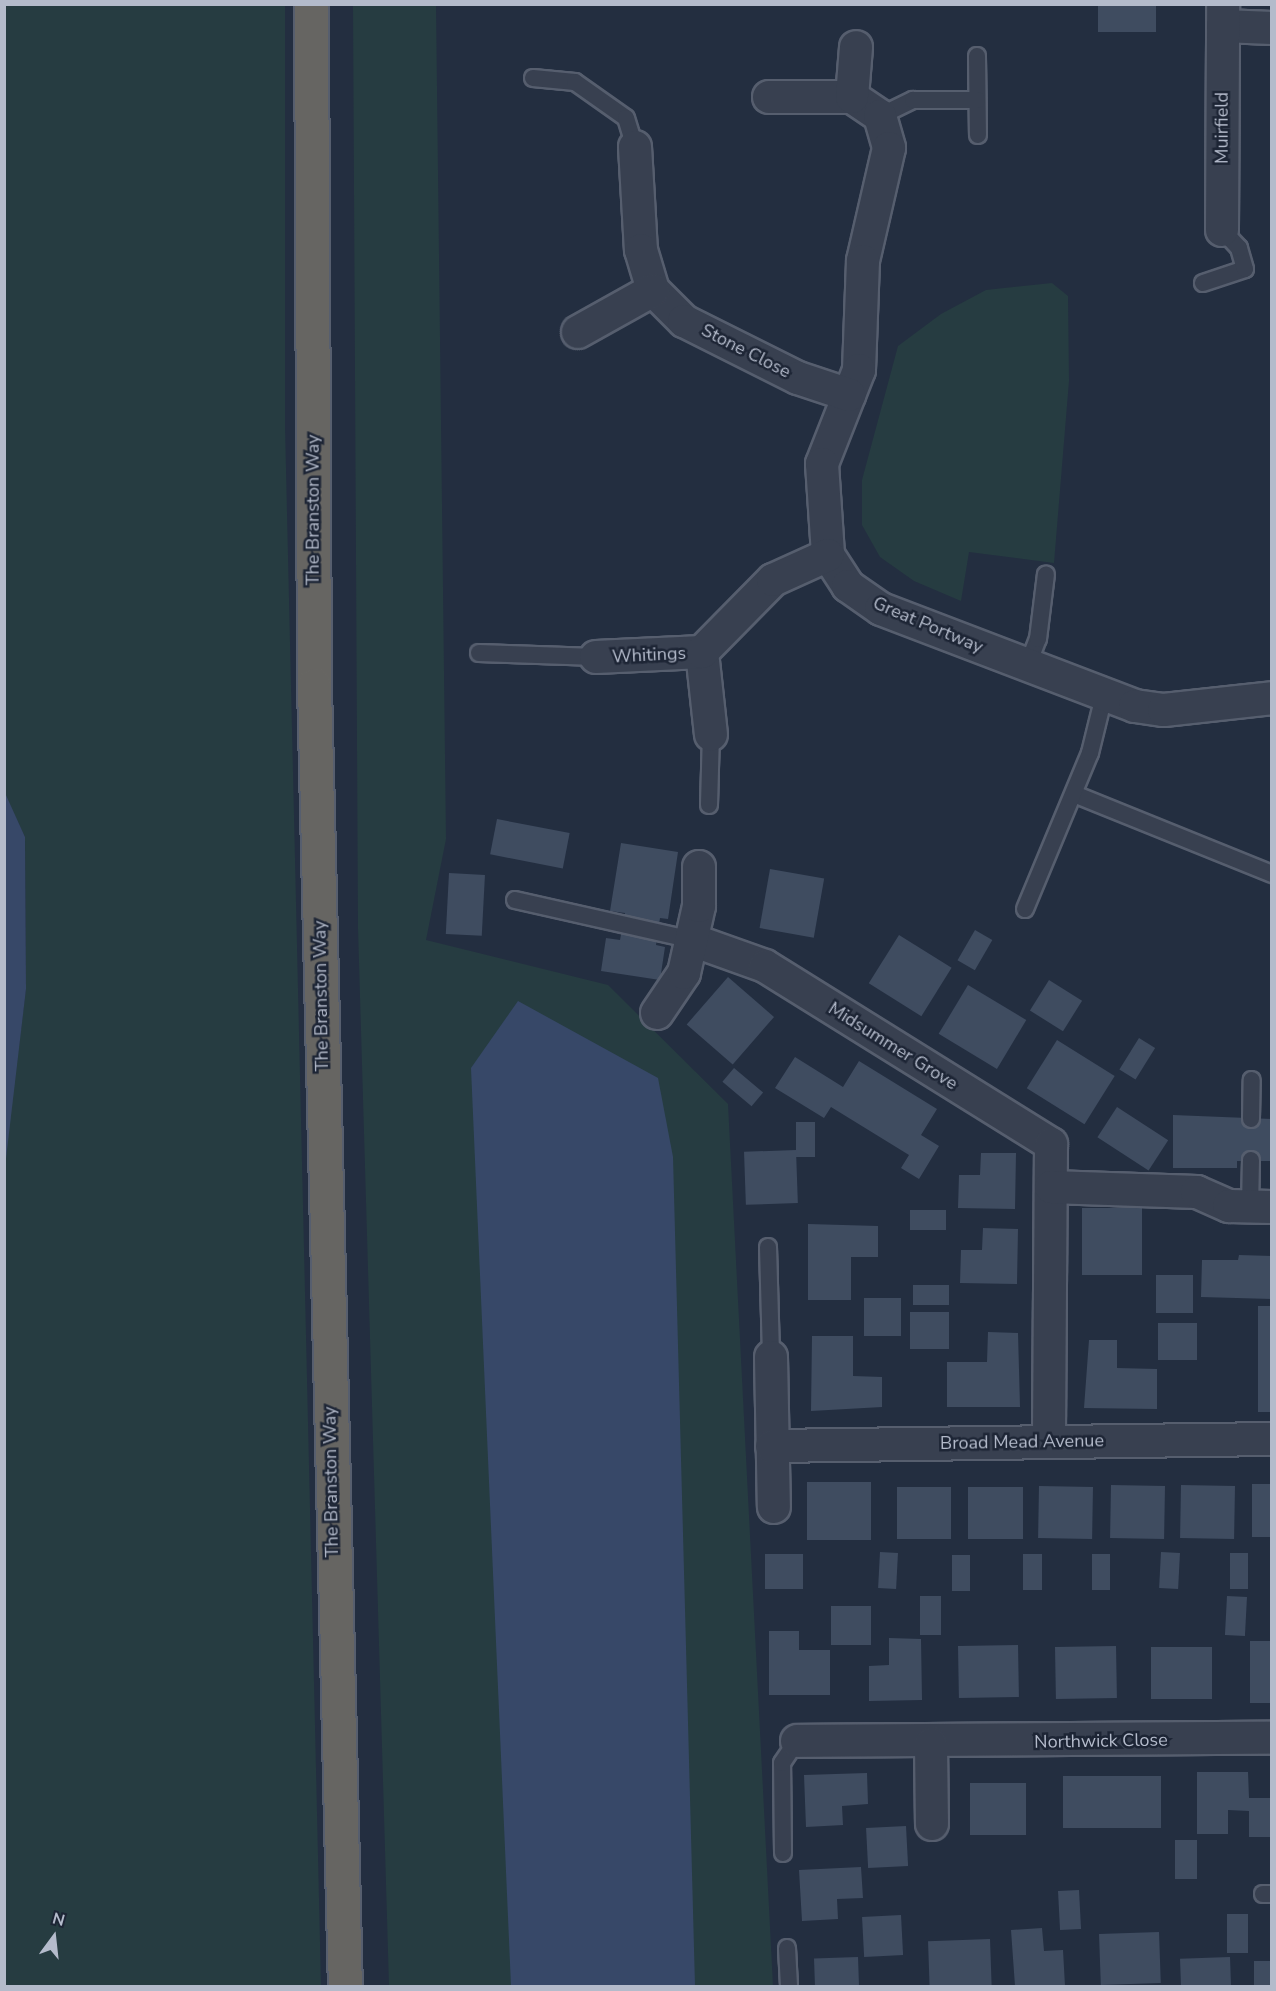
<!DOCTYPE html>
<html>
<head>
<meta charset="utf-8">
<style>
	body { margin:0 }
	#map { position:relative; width:1276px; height:1991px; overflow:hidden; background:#232e40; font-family:"Nunito Sans",sans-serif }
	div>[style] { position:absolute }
	.green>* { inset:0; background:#263c41 }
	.water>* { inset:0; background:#374868 }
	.building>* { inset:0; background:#3f4c60; transform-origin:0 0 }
	.roads { filter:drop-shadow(2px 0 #565e6e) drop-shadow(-2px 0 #565e6e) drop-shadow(0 2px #565e6e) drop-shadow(0 -2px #565e6e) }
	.service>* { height:16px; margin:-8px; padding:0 8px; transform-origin:8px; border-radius:8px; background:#384050 }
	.minor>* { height:32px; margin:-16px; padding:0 16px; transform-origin:16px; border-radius:16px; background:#384050 }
	.trunk>* { height:33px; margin:-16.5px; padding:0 16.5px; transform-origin:16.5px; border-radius:16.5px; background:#666562 }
	span { translate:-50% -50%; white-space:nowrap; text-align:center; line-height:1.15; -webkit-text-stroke:5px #1d2535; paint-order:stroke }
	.street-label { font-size:18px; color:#b4bbcb }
	.frame { position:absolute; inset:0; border:6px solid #b4bbcb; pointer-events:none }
	.north { position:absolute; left:24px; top:1907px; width:60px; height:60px; -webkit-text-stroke:4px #1d2535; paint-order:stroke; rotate:15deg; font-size:16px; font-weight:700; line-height:24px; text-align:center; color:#b4bbcb }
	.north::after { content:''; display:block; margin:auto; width:21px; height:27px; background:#b4bbcb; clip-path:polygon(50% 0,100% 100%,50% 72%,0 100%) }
</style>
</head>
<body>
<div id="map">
	<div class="green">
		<i style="clip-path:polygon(5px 5px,285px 5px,285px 426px,321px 1986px,5px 1986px,4px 1167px,26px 989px,25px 837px,4px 793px)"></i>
		<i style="clip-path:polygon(353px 5px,436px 5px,446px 839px,426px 940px,608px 985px,728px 1104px,773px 1986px,389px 1986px,358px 928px)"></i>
		<i style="clip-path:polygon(1052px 283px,1068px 296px,1069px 381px,1054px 563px,969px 552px,961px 601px,914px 581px,880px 557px,862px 525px,862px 480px,898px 346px,941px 314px,986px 290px)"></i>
	</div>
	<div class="water">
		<i style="clip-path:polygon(5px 793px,25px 837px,26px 989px,5px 1167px)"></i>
		<i style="clip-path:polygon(518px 1001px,658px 1078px,673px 1157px,695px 1986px,511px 1986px,471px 1068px)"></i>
	</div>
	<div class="building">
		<i style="left:1098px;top:4px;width:58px;height:28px"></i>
		<i style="left:497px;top:819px;width:74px;height:36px;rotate:11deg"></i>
		<i style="clip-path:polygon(621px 843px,678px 852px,668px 919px,660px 918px,656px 945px,665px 947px,660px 980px,601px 971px,606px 938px,620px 940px,625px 913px,610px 911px)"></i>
		<i style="left:770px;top:869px;width:55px;height:60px;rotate:10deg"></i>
		<i style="left:449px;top:873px;width:36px;height:61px;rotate:3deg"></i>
		<i style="left:975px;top:930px;width:20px;height:35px;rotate:30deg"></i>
		<i style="left:899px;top:935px;width:62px;height:57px;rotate:32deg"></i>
		<i style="left:728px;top:977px;width:61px;height:63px;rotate:41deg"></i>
		<i style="left:1049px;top:980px;width:39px;height:36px;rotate:32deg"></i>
		<i style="left:968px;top:985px;width:68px;height:57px;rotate:31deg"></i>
		<i style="left:1139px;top:1038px;width:19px;height:37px;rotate:32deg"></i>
		<i style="left:1057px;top:1040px;width:68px;height:57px;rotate:32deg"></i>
		<i style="clip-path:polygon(795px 1057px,843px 1087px,859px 1061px,937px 1109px,921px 1135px,939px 1146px,919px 1179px,901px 1168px,909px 1155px,831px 1107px,824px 1118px,775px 1088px)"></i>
		<i style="left:734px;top:1068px;width:38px;height:18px;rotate:40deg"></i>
		<i style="left:1117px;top:1107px;width:61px;height:36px;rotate:33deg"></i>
		<i style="clip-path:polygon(1173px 1115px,1272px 1119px,1272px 1161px,1237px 1161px,1237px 1168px,1173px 1168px)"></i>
		<i style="left:796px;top:1122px;width:19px;height:35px"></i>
		<i style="left:796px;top:1150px;width:53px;height:52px;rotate:88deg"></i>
		<i style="clip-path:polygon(981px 1153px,1016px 1153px,1015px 1209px,958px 1208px,959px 1175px,980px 1175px)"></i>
		<i style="left:1082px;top:1208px;width:60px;height:67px"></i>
		<i style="left:910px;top:1210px;width:36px;height:20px"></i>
		<i style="clip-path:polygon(808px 1224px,878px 1226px,878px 1257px,851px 1257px,851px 1300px,808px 1300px)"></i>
		<i style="clip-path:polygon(983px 1228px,1018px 1229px,1017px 1284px,960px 1283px,961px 1250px,982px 1250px)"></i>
		<i style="clip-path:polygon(1239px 1255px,1272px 1256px,1272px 1299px,1201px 1297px,1202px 1260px,1238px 1260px)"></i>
		<i style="left:1156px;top:1275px;width:37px;height:38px"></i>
		<i style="left:913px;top:1285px;width:36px;height:20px"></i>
		<i style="left:901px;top:1298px;width:38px;height:37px;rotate:90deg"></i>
		<i style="left:1258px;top:1306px;width:14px;height:106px"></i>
		<i style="left:910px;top:1312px;width:39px;height:37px"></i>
		<i style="left:1158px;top:1323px;width:39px;height:37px"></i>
		<i style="clip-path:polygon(988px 1332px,1018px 1333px,1020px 1407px,947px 1407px,947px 1362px,987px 1362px)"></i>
		<i style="clip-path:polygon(812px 1336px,853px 1336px,853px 1376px,882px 1377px,882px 1407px,811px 1411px)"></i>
		<i style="clip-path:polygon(1089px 1340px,1117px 1340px,1117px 1368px,1157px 1369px,1157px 1409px,1084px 1408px)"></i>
		<i style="left:807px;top:1482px;width:64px;height:58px"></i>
		<i style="left:1252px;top:1484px;width:20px;height:53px"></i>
		<i style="left:1111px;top:1485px;width:54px;height:53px;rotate:1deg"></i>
		<i style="left:1181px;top:1485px;width:54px;height:53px;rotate:1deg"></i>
		<i style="left:1039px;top:1486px;width:54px;height:52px;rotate:1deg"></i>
		<i style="left:897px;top:1487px;width:54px;height:52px"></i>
		<i style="left:968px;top:1487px;width:55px;height:52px"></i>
		<i style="left:880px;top:1552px;width:18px;height:36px;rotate:3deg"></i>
		<i style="left:1161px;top:1552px;width:19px;height:36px;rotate:3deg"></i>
		<i style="left:1230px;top:1553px;width:18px;height:36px"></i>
		<i style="left:765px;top:1554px;width:38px;height:35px"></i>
		<i style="left:1023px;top:1554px;width:19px;height:36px"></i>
		<i style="left:1092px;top:1554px;width:18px;height:36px"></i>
		<i style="left:952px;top:1555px;width:18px;height:36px"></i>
		<i style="left:920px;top:1596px;width:21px;height:39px"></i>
		<i style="left:1227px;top:1596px;width:20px;height:39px;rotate:3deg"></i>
		<i style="left:831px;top:1606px;width:40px;height:39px"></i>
		<i style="clip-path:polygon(769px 1631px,799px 1631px,799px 1650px,830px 1650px,830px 1695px,769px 1695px)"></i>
		<i style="clip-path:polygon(889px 1638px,921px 1639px,922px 1700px,869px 1701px,869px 1666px,889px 1665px)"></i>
		<i style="left:1250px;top:1641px;width:22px;height:62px"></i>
		<i style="left:1018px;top:1645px;width:52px;height:60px;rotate:89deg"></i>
		<i style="left:1116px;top:1646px;width:52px;height:61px;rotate:89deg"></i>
		<i style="left:1212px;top:1647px;width:52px;height:61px;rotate:90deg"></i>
		<i style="clip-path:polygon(1197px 1772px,1248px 1772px,1249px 1798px,1272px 1798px,1272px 1837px,1249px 1837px,1249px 1811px,1228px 1810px,1228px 1834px,1197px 1834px)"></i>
		<i style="clip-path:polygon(867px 1773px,868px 1804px,842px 1806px,843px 1825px,806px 1827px,804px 1775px)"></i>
		<i style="left:1063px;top:1776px;width:98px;height:52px"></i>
		<i style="left:970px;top:1783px;width:56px;height:52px"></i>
		<i style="left:906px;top:1826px;width:40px;height:40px;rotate:87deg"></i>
		<i style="left:1175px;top:1840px;width:22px;height:39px"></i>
		<i style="clip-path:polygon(861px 1867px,863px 1898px,837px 1899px,838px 1919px,802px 1921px,799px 1870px)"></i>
		<i style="left:1079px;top:1890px;width:39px;height:21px;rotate:87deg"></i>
		<i style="left:1227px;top:1914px;width:21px;height:39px"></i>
		<i style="left:901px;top:1915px;width:40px;height:39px;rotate:87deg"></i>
		<i style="clip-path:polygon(1042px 1928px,1044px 1951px,1063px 1950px,1065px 1986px,1015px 1986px,1011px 1930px)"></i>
		<i style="left:1159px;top:1932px;width:51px;height:60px;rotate:88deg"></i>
		<i style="left:990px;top:1939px;width:47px;height:62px;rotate:88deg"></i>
		<i style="left:858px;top:1957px;width:29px;height:44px;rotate:88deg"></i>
		<i style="left:1230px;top:1957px;width:29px;height:50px;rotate:88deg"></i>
		<i style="left:1254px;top:1961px;width:18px;height:25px"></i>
	</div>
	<div class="roads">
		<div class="service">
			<i style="left:977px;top:56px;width:79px;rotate:89.3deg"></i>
			<i style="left:533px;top:78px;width:42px;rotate:5.4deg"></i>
			<i style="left:575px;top:82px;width:62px;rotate:35.2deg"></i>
			<i style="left:626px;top:118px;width:30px;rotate:73deg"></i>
			<i style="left:880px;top:116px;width:37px;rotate:-26deg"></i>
			<i style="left:913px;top:100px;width:64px"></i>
			<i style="left:1203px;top:283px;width:44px;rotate:-18.4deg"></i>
			<i style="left:1245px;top:269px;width:22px;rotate:-106deg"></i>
			<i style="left:1239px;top:248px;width:25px;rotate:-133deg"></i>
			<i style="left:479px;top:653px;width:117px;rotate:2deg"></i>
			<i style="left:1027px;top:667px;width:30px;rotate:-69deg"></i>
			<i style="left:1038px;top:639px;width:65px;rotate:-83deg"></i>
			<i style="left:1074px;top:794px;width:214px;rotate:22deg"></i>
			<i style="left:709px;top:805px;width:70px;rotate:-88.4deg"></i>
			<i style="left:515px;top:900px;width:181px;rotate:12.7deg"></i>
			<i style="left:1025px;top:909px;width:169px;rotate:-67.4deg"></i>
			<i style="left:1090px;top:753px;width:59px;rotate:-76.2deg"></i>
			<i style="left:1251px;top:1119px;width:39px;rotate:-89deg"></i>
			<i style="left:1250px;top:1207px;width:47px;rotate:-88.8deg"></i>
			<i style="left:768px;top:1247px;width:110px;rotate:88.4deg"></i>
			<i style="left:783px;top:1853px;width:90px;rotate:-90.6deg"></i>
			<i style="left:782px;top:1763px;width:27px;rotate:-56deg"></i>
			<i style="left:1263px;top:1894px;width:9px"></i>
			<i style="left:787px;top:1948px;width:38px;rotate:87deg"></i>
		</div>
		<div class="minor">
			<i style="left:1223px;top:26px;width:49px;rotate:2.3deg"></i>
			<i style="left:769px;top:97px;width:83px"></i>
			<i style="left:852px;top:97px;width:34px;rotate:34deg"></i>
			<i style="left:880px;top:116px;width:33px;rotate:74deg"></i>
			<i style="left:889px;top:148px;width:116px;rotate:103deg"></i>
			<i style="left:863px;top:261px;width:109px;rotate:92.1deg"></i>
			<i style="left:859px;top:370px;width:101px;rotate:111.5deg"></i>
			<i style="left:822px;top:464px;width:91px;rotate:86.2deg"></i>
			<i style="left:828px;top:555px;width:37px;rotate:57deg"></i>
			<i style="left:848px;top:586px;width:40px;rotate:34.9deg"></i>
			<i style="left:881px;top:609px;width:272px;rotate:20.9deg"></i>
			<i style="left:1135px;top:706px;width:29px;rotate:8deg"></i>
			<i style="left:1164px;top:710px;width:109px;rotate:-6.3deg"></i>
			<i style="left:852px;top:97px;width:50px;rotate:-85.4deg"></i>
			<i style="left:635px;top:147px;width:103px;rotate:86.7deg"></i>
			<i style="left:641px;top:250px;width:42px;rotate:73.3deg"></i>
			<i style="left:653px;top:290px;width:44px;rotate:45deg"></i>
			<i style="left:684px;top:321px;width:127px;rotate:26.6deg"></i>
			<i style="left:798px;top:378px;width:54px;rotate:18.4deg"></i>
			<i style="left:1222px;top:230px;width:226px;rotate:-89.7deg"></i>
			<i style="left:578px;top:332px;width:86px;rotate:-29.2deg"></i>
			<i style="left:702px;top:652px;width:83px;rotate:83.8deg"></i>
			<i style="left:596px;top:657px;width:106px;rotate:-2.7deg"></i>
			<i style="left:702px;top:652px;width:101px;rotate:-45.4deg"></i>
			<i style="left:773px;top:580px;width:60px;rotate:-24.4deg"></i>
			<i style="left:692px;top:940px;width:77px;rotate:19.6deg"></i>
			<i style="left:765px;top:966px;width:337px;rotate:31.9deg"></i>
			<i style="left:1051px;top:1144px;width:297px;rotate:90.4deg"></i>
			<i style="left:657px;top:1013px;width:48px;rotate:-56deg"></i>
			<i style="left:684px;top:973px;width:69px;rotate:-77.4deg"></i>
			<i style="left:699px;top:906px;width:39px;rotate:-90deg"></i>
			<i style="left:1051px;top:1187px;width:146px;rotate:2deg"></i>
			<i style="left:1197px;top:1192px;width:35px;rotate:24deg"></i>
			<i style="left:1229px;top:1206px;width:43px;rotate:1.3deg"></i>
			<i style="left:771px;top:1357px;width:150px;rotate:88.9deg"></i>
			<i style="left:772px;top:1446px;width:500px;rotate:-0.8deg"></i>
			<i style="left:797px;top:1741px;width:475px;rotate:-0.4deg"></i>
			<i style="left:931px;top:1744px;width:80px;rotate:89.3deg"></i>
		</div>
		<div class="trunk">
			<i style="left:311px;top:4px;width:681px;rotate:89.75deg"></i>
			<i style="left:314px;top:685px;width:1301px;rotate:88.64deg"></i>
		</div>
	</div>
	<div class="street-label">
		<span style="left:1222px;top:128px;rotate:-90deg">Muirfield</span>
		<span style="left:746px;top:351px;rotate:27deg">Stone Close</span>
		<span style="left:313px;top:510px;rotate:-90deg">The Branston Way</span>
		<span style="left:928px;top:625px;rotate:23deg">Great Portway</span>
		<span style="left:649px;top:655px;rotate:-3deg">Whitings</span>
		<span style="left:321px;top:996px;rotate:-91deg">The Branston Way</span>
		<span style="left:893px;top:1046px;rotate:32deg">Midsummer Grove</span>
		<span style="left:1022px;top:1442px;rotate:-1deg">Broad Mead Avenue</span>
		<span style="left:331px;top:1482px;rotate:-91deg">The Branston Way</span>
		<span style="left:1101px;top:1741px;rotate:-1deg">Northwick Close</span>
	</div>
	<div class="frame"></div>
	<div class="north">N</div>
</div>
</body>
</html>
